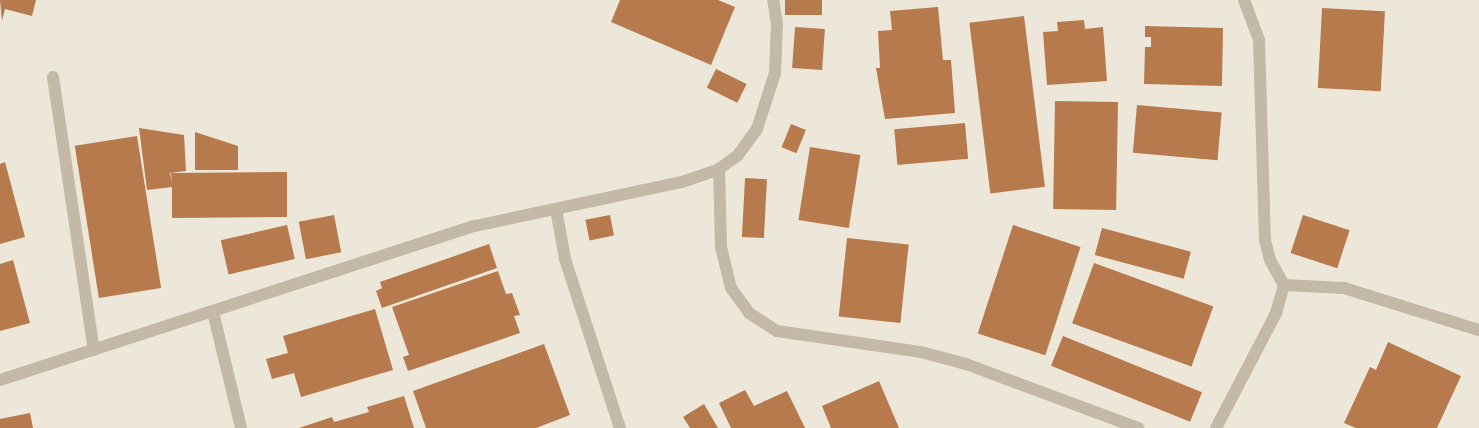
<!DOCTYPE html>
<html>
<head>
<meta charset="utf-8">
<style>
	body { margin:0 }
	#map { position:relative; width:1479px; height:428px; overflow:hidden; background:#ede7d9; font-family:Quicksand,sans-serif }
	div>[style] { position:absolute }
	.building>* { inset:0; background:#b77a4d; transform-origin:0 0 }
	.minor>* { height:12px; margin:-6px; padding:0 6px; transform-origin:6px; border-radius:6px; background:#c4b9a6 }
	span { translate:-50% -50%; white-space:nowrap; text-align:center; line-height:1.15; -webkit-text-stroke:4px #f6f1e4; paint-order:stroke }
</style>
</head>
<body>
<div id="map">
	<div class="building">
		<i style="clip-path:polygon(0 0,36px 0,32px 16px,5px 9px,2px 21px)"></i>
		<i style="clip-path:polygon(620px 0,718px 0,735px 7px,711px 65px,611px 22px)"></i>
		<i style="left:785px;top:0;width:37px;height:15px"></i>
		<i style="clip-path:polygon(938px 7px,943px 60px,951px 60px,955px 113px,885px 119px,876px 68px,880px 68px,878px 31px,892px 30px,890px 11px)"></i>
		<i style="left:1322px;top:8px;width:63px;height:80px;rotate:3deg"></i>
		<i style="left:1024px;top:16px;width:172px;height:55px;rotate:83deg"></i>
		<i style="clip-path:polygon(1084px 20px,1085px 29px,1103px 27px,1107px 81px,1047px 85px,1043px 32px,1058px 31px,1057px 22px)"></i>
		<i style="clip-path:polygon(1145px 26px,1223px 28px,1222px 86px,1144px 84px,1145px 47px,1151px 47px,1151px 37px,1145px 37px)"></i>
		<i style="left:795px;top:27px;width:30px;height:41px;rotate:4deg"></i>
		<i style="left:716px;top:69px;width:34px;height:21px;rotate:26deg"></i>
		<i style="left:1055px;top:101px;width:63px;height:108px;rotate:1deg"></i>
		<i style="left:1137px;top:105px;width:85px;height:48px;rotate:5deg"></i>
		<i style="left:965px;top:123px;width:36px;height:71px;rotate:85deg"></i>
		<i style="left:791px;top:124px;width:16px;height:25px;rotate:22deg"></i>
		<i style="clip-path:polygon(139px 128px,184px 135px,186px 171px,170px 173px,172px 183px,171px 173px,287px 172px,287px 217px,172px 218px,172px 187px,147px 190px)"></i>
		<i style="clip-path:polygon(195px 132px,238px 146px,238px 170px,195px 170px)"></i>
		<i style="left:137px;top:136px;width:154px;height:63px;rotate:81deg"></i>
		<i style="left:810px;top:147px;width:51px;height:74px;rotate:9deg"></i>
		<i style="clip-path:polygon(5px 162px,25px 237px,0 244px,0 164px)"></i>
		<i style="left:745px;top:178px;width:22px;height:59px;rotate:3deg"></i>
		<i style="left:334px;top:215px;width:38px;height:36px;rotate:79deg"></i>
		<i style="left:610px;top:215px;width:21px;height:25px;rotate:79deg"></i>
		<i style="left:1303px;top:215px;width:49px;height:40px;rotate:18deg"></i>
		<i style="left:287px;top:225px;width:35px;height:68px;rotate:77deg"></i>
		<i style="left:1013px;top:225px;width:71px;height:114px;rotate:18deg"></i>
		<i style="left:1102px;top:228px;width:92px;height:28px;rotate:15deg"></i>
		<i style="left:847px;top:238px;width:62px;height:79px;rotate:6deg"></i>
		<i style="clip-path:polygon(489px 244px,497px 268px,382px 308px,376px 291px,382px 288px,380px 282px)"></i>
		<i style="clip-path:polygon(13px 260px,30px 323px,0 331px,0 264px)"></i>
		<i style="left:1094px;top:263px;width:127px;height:64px;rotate:20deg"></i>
		<i style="clip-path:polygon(498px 271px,506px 294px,512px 293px,520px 315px,514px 316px,520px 333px,408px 371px,403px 357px,409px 355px,392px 307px)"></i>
		<i style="clip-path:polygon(375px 309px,393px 370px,301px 397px,294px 373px,272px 379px,266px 359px,288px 353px,283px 336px)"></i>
		<i style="left:1063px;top:336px;width:150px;height:32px;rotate:22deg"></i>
		<i style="clip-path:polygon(1388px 342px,1461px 376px,1437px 428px,1356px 428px,1344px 423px,1370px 367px,1376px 370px)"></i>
		<i style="clip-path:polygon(544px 344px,570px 415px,536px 428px,426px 428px,413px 391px)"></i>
		<i style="clip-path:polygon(879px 381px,899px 428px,831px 428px,822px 406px)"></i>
		<i style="clip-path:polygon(745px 390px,754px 406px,787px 391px,805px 428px,731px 428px,719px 403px)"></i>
		<i style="clip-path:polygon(404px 396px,414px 428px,299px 428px,332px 417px,334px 422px,369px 412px,367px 407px)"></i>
		<i style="clip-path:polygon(704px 404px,718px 428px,690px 428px,683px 417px)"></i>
		<i style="clip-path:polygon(30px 413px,33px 428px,0 428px,0 419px)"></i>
	</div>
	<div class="minor">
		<i style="left:1244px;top:0;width:43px;rotate:69.4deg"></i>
		<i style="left:1259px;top:40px;width:200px;rotate:88.3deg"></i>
		<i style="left:1265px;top:240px;width:21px;rotate:76deg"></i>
		<i style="left:1270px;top:260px;width:29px;rotate:61deg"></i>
		<i style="left:1284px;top:285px;width:60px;rotate:2.9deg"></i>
		<i style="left:1344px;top:288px;width:141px;rotate:17.3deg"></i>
		<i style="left:53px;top:77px;width:276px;rotate:81.5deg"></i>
		<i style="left:719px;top:169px;width:78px;rotate:88.5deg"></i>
		<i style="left:721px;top:247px;width:42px;rotate:76.3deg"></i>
		<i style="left:731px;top:288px;width:31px;rotate:54deg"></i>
		<i style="left:749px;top:313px;width:33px;rotate:33deg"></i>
		<i style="left:777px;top:331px;width:146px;rotate:8.3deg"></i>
		<i style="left:921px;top:352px;width:47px;rotate:14.9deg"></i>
		<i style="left:966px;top:364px;width:184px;rotate:20.4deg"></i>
		<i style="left:556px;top:209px;width:51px;rotate:79.8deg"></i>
		<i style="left:565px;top:259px;width:178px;rotate:72deg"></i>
		<i style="left:213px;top:312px;width:119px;rotate:76.4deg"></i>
		<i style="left:0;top:380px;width:499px;rotate:-18deg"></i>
		<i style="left:475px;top:226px;width:212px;rotate:-12deg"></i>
		<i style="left:682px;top:182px;width:39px;rotate:-19deg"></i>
		<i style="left:719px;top:169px;width:24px;rotate:-36deg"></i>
		<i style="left:738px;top:155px;width:32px;rotate:-54deg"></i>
		<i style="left:757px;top:129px;width:59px;rotate:-72.2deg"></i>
		<i style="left:775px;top:73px;width:49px;rotate:-87.7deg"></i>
		<i style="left:777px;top:24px;width:24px;rotate:-99deg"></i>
		<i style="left:1216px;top:428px;width:130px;rotate:-62.4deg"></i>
		<i style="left:1276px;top:313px;width:29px;rotate:-74deg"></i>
	</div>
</div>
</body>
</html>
